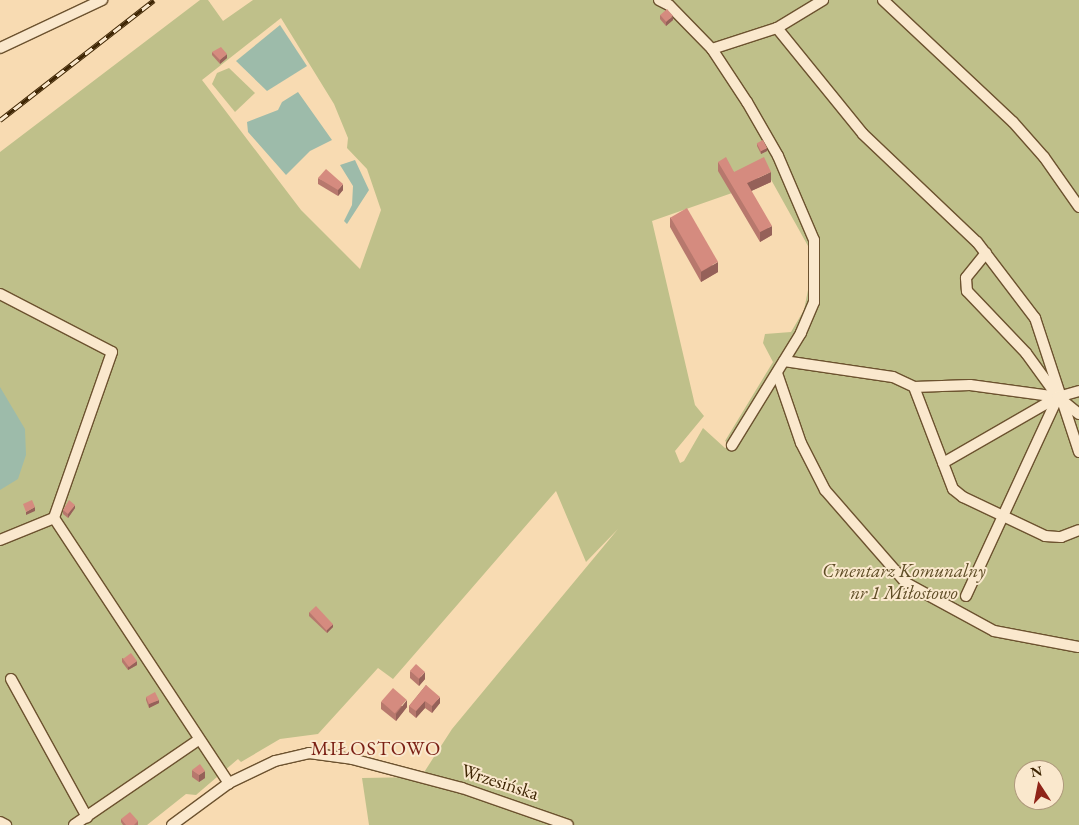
<!DOCTYPE html>
<html>
<head>
<meta charset="utf-8">
<style>
	body { margin:0 }
	#map { position:relative; width:1079px; height:825px; overflow:hidden; background:#f8dbb2; font-family:"EB Garamond",serif }
	div>[style] { position:absolute }
	.green>* { inset:0; background:#bfc08a }
	.water>* { inset:0; background:#9dbbaa }
	.roads { filter:drop-shadow(1px 0 #6c522f) drop-shadow(-1px 0 #6c522f) drop-shadow(0 1px #6c522f) drop-shadow(0 -1px #6c522f) }
	.minor>* { height:10px; margin:-5px; padding:0 5px; transform-origin:5px; border-radius:5px; background:#fae8cd }
	.rail>* { height:5px; margin-top:-2.5px; transform-origin:0; background:repeating-linear-gradient(90deg,#fae8cd 0 9px,#3e2503 0 18px); box-sizing:border-box; border-block:1px solid #3e2503 }
	.wall>* { inset:0; background:#b7786d }
	.shaded-wall>* { inset:0; background:#956159 }
	.building>* { inset:0; background:#d58b7f; transform-origin:0 0 }
	span { translate:-50% -50%; white-space:nowrap; text-align:center; line-height:1.15; -webkit-text-stroke:4px #fae8cd; paint-order:stroke }
	.park-label { font-size:19px; color:#5e4c25; font-style:italic }
	.street-label { font-size:19px; color:#3e2503 }
	.neighbourhood-label { font-size:20px; color:#7a1f14; letter-spacing:1px }
	.north { position:absolute; left:1014px; top:760px; width:50px; height:50px; box-sizing:border-box; background:#fae8cd; border:1px solid #af9a7c; border-radius:50%; rotate:349deg; font-size:14px; font-weight:700; line-height:20px; text-align:center; color:#3e2503 }
	.north::after { content:''; display:block; margin:auto; width:18px; height:22px; background:#8f2418; clip-path:polygon(50% 0,100% 100%,50% 72%,0 100%) }
</style>
</head>
<body>
<div id="map">
	<div class="green">
		<i style="clip-path:polygon(evenodd,200px 0,208px 0,223px 21px,253px 0,1079px 0,1079px 825px,369px 825px,362px 778px,421px 777px,452px 729px,618px 529px,586px 562px,556px 491px,393px 679px,378px 668px,318px 734px,280px 739px,241px 762px,238px 759px,196px 795px,186px 794px,147px 825px,0 825px,0 152px,200px 0,281px 18px,334px 104px,348px 138px,347px 148px,367px 169px,381px 210px,360px 269px,301px 210px,202px 80px,281px 18px,200px 0,764px 167px,808px 246px,809px 285px,804px 310px,791px 332px,765px 334px,763px 343px,773px 362px,725px 441px,733px 446px,725px 448px,703px 428px,684px 461px,680px 463px,675px 451px,704px 416px,695px 405px,652px 221px,732px 193px,764px 167px,200px 0,1024px 770px,1054px 770px,1054px 800px,1024px 800px,1024px 770px)"></i>
		<i style="clip-path:polygon(229px 68px,255px 93px,235px 112px,212px 84px,217px 73px)"></i>
	</div>
	<div class="water">
		<i style="clip-path:polygon(280px 25px,307px 66px,267px 91px,236px 61px)"></i>
		<i style="clip-path:polygon(298px 92px,332px 140px,310px 151px,286px 175px,248px 132px,247px 122px,278px 110px,282px 102px)"></i>
		<i style="clip-path:polygon(355px 160px,369px 190px,347px 224px,344px 221px,352px 205px,353px 186px,340px 165px)"></i>
		<i style="clip-path:polygon(0 387px,25px 429px,26px 455px,18px 479px,0 490px)"></i>
	</div>
	<div class="roads">
		<div class="minor">
			<i style="left:659px;top:0;width:11px;rotate:27deg"></i>
			<i style="left:669px;top:5px;width:62px;rotate:45.7deg"></i>
			<i style="left:712px;top:49px;width:64px;rotate:56.6deg"></i>
			<i style="left:747px;top:102px;width:62px;rotate:60.1deg"></i>
			<i style="left:778px;top:156px;width:91px;rotate:66.8deg"></i>
			<i style="left:814px;top:240px;width:62px;rotate:90deg"></i>
			<i style="left:814px;top:302px;width:34px;rotate:113deg"></i>
			<i style="left:801px;top:333px;width:132px;rotate:121.6deg"></i>
			<i style="left:883px;top:0;width:178px;rotate:43.2deg"></i>
			<i style="left:1013px;top:122px;width:47px;rotate:48.5deg"></i>
			<i style="left:1044px;top:157px;width:61px;rotate:55deg"></i>
			<i style="left:777px;top:28px;width:54px;rotate:-31.3deg"></i>
			<i style="left:0;top:48px;width:113px;rotate:-25.2deg"></i>
			<i style="left:712px;top:49px;width:68px;rotate:-17.9deg"></i>
			<i style="left:777px;top:28px;width:136px;rotate:50.9deg"></i>
			<i style="left:863px;top:134px;width:157px;rotate:43.5deg"></i>
			<i style="left:977px;top:242px;width:96px;rotate:52.7deg"></i>
			<i style="left:1035px;top:318px;width:141px;rotate:71.8deg"></i>
			<i style="left:986px;top:253px;width:32px;rotate:129deg"></i>
			<i style="left:966px;top:278px;width:13px;rotate:86deg"></i>
			<i style="left:967px;top:291px;width:86px;rotate:46.4deg"></i>
			<i style="left:1026px;top:353px;width:54px;rotate:54deg"></i>
			<i style="left:1058px;top:397px;width:27px;rotate:39deg"></i>
			<i style="left:0;top:294px;width:126px;rotate:27.4deg"></i>
			<i style="left:112px;top:352px;width:176px;rotate:109.3deg"></i>
			<i style="left:54px;top:518px;width:58px;rotate:157.8deg"></i>
			<i style="left:784px;top:361px;width:110px;rotate:8.4deg"></i>
			<i style="left:893px;top:377px;width:23px;rotate:25deg"></i>
			<i style="left:914px;top:387px;width:56px;rotate:-2deg"></i>
			<i style="left:970px;top:385px;width:89px;rotate:7.8deg"></i>
			<i style="left:777px;top:373px;width:74px;rotate:71.1deg"></i>
			<i style="left:801px;top:443px;width:53px;rotate:62.9deg"></i>
			<i style="left:825px;top:490px;width:123px;rotate:48.9deg"></i>
			<i style="left:906px;top:583px;width:100px;rotate:28.6deg"></i>
			<i style="left:994px;top:631px;width:86px;rotate:10.7deg"></i>
			<i style="left:914px;top:387px;width:109px;rotate:69.1deg"></i>
			<i style="left:953px;top:489px;width:13px;rotate:39deg"></i>
			<i style="left:963px;top:497px;width:91px;rotate:25.4deg"></i>
			<i style="left:1045px;top:536px;width:16px;rotate:4deg"></i>
			<i style="left:1061px;top:537px;width:19px;rotate:-21deg"></i>
			<i style="left:943px;top:463px;width:133px;rotate:-29.9deg"></i>
			<i style="left:1058px;top:397px;width:22px;rotate:-16deg"></i>
			<i style="left:54px;top:518px;width:318px;rotate:56.6deg"></i>
			<i style="left:966px;top:596px;width:219px;rotate:-65.2deg"></i>
			<i style="left:11px;top:679px;width:158px;rotate:61.2deg"></i>
			<i style="left:0;top:822px;width:7px;rotate:27deg"></i>
			<i style="left:74px;top:825px;width:150px;rotate:-34.4deg"></i>
			<i style="left:172px;top:825px;width:71px;rotate:-36.4deg"></i>
			<i style="left:229px;top:783px;width:51px;rotate:-25.6deg"></i>
			<i style="left:275px;top:761px;width:35px;rotate:-13deg"></i>
			<i style="left:309px;top:753px;width:43px;rotate:7.9deg"></i>
			<i style="left:352px;top:759px;width:114px;rotate:14.8deg"></i>
			<i style="left:462px;top:788px;width:112px;rotate:19.2deg"></i>
		</div>
	</div>
	<div class="rail">
		<i style="left:0;top:120px;width:195px;rotate:-37.9deg"></i>
	</div>
	<div class="wall">
		<i style="clip-path:polygon(660px 15px,673px 20px,666px 26px,660px 19px)"></i>
		<i style="clip-path:polygon(212px 52px,227px 58px,220px 64px,212px 55px)"></i>
		<i style="clip-path:polygon(757px 143px,767px 151px,761px 154px,757px 146px)"></i>
		<i style="clip-path:polygon(718px 162px,734px 172px,771px 182px,751px 191px,772px 235px,760px 242px,718px 171px)"></i>
		<i style="clip-path:polygon(318px 178px,343px 190px,338px 196px,318px 184px)"></i>
		<i style="clip-path:polygon(670px 217px,718px 272px,701px 282px,670px 227px)"></i>
		<i style="clip-path:polygon(75px 508px,68px 518px,63px 514px,63px 510px)"></i>
		<i style="clip-path:polygon(309px 612px,333px 627px,327px 633px,309px 616px)"></i>
		<i style="clip-path:polygon(122px 658px,137px 665px,128px 670px,122px 662px)"></i>
		<i style="clip-path:polygon(410px 671px,425px 679px,419px 686px,410px 678px)"></i>
		<i style="clip-path:polygon(426px 685px,440px 703px,432px 713px,425px 708px,416px 718px,409px 712px,409px 706px)"></i>
		<i style="clip-path:polygon(146px 697px,159px 703px,149px 708px,146px 700px)"></i>
		<i style="clip-path:polygon(381px 702px,407px 707px,396px 721px,381px 709px)"></i>
		<i style="clip-path:polygon(192px 770px,205px 778px,199px 782px,192px 777px)"></i>
		<i style="clip-path:polygon(121px 819px,138px 821px,138px 825px,123px 825px,121px 822px)"></i>
	</div>
	<div class="shaded-wall">
		<i style="clip-path:polygon(673px 16px,673px 20px,666px 26px,666px 22px)"></i>
		<i style="clip-path:polygon(227px 54px,227px 58px,220px 64px,220px 60px)"></i>
		<i style="clip-path:polygon(767px 148px,767px 151px,761px 154px,761px 151px)"></i>
		<i style="clip-path:polygon(771px 172px,771px 182px,747px 193px,747px 183px)"></i>
		<i style="clip-path:polygon(343px 184px,343px 190px,338px 196px,338px 190px)"></i>
		<i style="clip-path:polygon(772px 226px,772px 235px,760px 242px,760px 232px)"></i>
		<i style="clip-path:polygon(718px 262px,718px 272px,701px 282px,701px 272px)"></i>
		<i style="clip-path:polygon(75px 505px,75px 508px,68px 518px,68px 514px)"></i>
		<i style="clip-path:polygon(35px 507px,35px 511px,26px 515px,26px 512px)"></i>
		<i style="clip-path:polygon(333px 624px,333px 627px,327px 633px,327px 630px)"></i>
		<i style="clip-path:polygon(137px 661px,137px 665px,128px 670px,128px 667px)"></i>
		<i style="clip-path:polygon(425px 672px,425px 679px,419px 686px,419px 679px)"></i>
		<i style="clip-path:polygon(440px 697px,440px 703px,432px 713px,432px 706px)"></i>
		<i style="clip-path:polygon(159px 700px,159px 703px,149px 708px,149px 704px)"></i>
		<i style="clip-path:polygon(407px 700px,407px 707px,396px 721px,396px 714px)"></i>
		<i style="clip-path:polygon(425px 701px,425px 708px,416px 718px,416px 711px)"></i>
		<i style="clip-path:polygon(205px 771px,205px 778px,199px 782px,199px 775px)"></i>
	</div>
	<div class="building">
		<i style="left:667px;top:9px;width:9px;height:9px;rotate:49deg"></i>
		<i style="clip-path:polygon(221px 47px,227px 54px,220px 60px,212px 52px)"></i>
		<i style="left:763px;top:140px;width:9px;height:7px;rotate:63deg"></i>
		<i style="clip-path:polygon(726px 157px,734px 172px,764px 157px,771px 172px,747px 183px,772px 226px,760px 232px,718px 162px)"></i>
		<i style="clip-path:polygon(326px 169px,343px 184px,338px 190px,318px 178px)"></i>
		<i style="left:687px;top:208px;width:62px;height:19px;rotate:60deg"></i>
		<i style="clip-path:polygon(32px 500px,35px 507px,26px 512px,23px 504px)"></i>
		<i style="clip-path:polygon(69px 500px,75px 505px,68px 514px,63px 510px)"></i>
		<i style="left:316px;top:606px;width:25px;height:9px;rotate:47deg"></i>
		<i style="left:131px;top:653px;width:10px;height:10px;rotate:53deg"></i>
		<i style="left:416px;top:664px;width:12px;height:9px;rotate:42deg"></i>
		<i style="clip-path:polygon(426px 685px,440px 697px,432px 706px,425px 701px,416px 711px,409px 706px)"></i>
		<i style="left:393px;top:688px;width:18px;height:18px;rotate:41deg"></i>
		<i style="clip-path:polygon(155px 692px,159px 700px,149px 704px,146px 697px)"></i>
		<i style="clip-path:polygon(200px 764px,205px 771px,199px 775px,192px 770px)"></i>
		<i style="clip-path:polygon(130px 812px,138px 821px,134px 825px,126px 825px,121px 819px)"></i>
	</div>
	<div class="park-label">
		<span style="left:904px;top:582px">Cmentarz Komunalny<br>nr 1 Miłostowo</span>
	</div>
	<div class="street-label">
		<span style="left:500px;top:782px;rotate:18deg">Wrzesińska</span>
	</div>
	<div class="neighbourhood-label">
		<span style="left:376px;top:748px">MIŁOSTOWO</span>
	</div>
	<div class="north">N</div>
</div>
</body>
</html>
